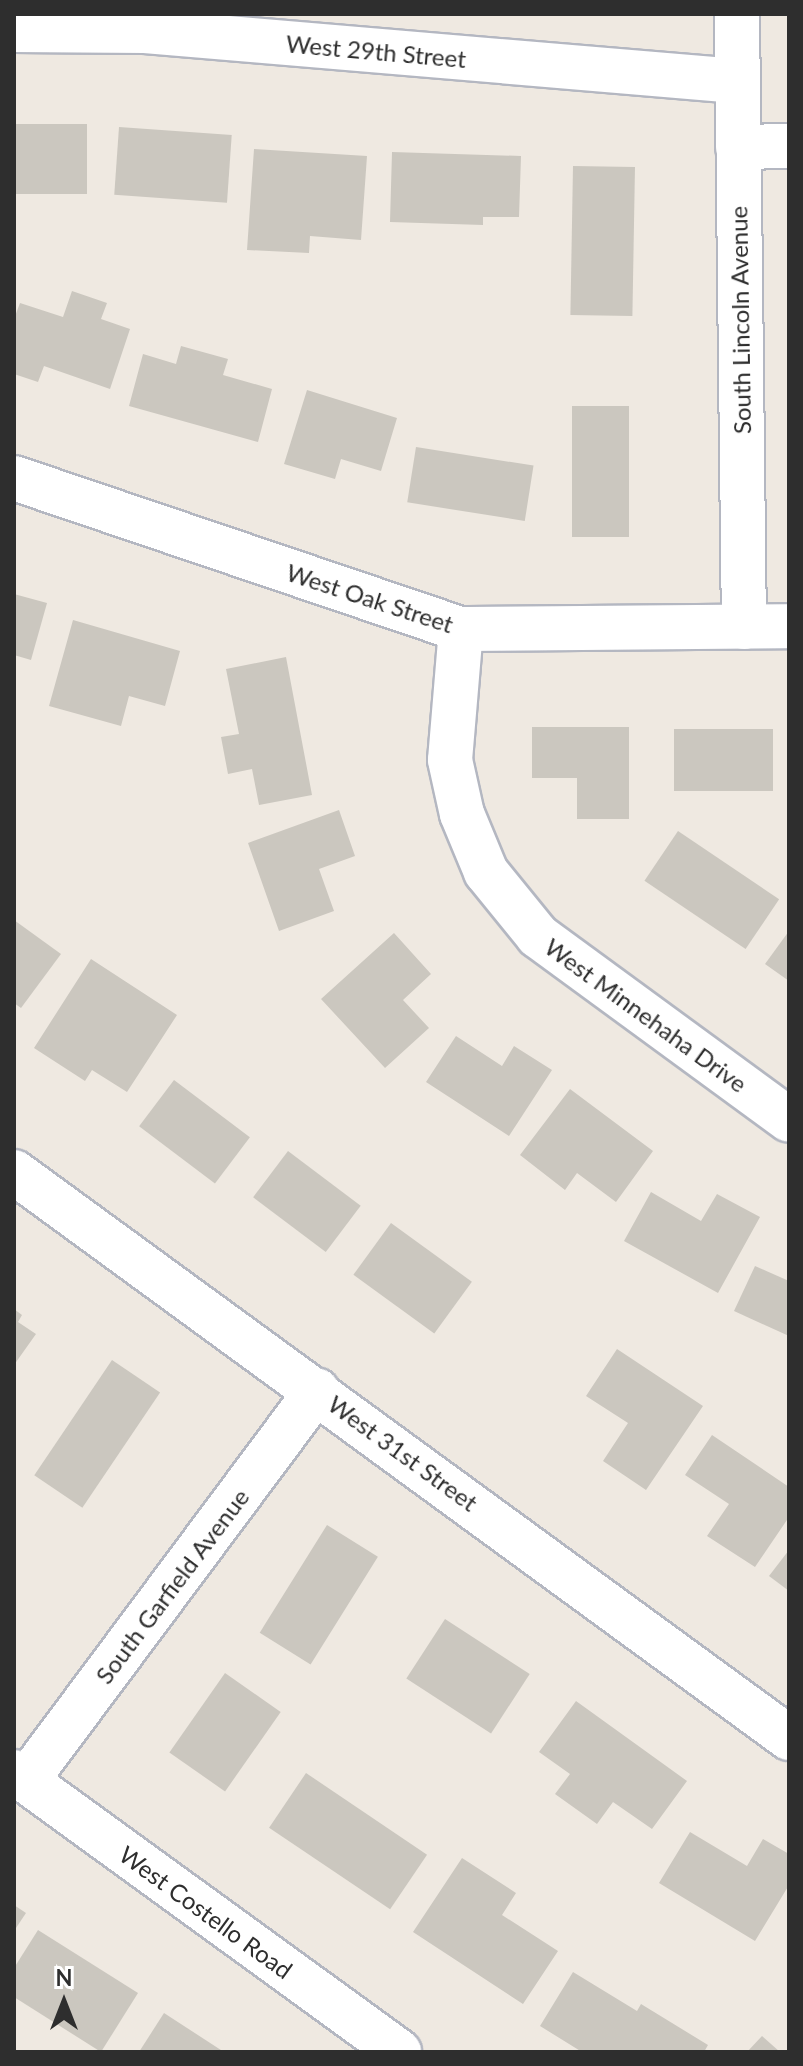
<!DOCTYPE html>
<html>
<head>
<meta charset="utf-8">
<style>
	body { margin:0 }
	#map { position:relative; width:803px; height:2066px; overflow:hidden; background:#efe9e1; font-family:Lato,sans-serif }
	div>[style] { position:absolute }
	.building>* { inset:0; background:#cbc7bf; transform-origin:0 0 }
	.roads { filter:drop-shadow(2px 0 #b4b7c1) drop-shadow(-2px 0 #b4b7c1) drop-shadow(0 2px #b4b7c1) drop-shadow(0 -2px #b4b7c1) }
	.minor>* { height:44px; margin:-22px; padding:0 22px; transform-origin:22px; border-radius:22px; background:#fff }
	span { translate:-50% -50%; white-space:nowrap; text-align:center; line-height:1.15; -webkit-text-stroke:6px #fff; paint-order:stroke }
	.street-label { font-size:24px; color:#2e2e2e }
	.frame { position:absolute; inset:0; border:16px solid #2e2e2e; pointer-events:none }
	.north { position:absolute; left:24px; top:1962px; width:80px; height:80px; -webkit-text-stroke:6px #fff; paint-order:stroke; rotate:0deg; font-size:22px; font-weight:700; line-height:32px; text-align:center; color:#2e2e2e }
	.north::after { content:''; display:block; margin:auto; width:28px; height:36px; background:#2e2e2e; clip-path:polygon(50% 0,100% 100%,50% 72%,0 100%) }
</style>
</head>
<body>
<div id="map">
	<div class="building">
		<i style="left:14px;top:124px;width:73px;height:70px"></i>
		<i style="left:119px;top:127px;width:113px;height:68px;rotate:4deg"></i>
		<i style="clip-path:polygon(254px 149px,367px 156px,361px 240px,310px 236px,309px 253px,247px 250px)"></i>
		<i style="clip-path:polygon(392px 152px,521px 156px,519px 217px,483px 217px,483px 225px,390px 222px)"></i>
		<i style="left:573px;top:166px;width:62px;height:149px;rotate:1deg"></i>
		<i style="clip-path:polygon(72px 291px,107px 303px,101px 319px,130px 329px,110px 389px,44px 366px,38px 382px,14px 374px,14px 319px,20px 303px,63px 317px)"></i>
		<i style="clip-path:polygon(181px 346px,228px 359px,223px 375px,272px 389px,258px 442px,129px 406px,143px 354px,176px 364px)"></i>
		<i style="clip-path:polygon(307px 390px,397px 418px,381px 471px,341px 459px,335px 479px,284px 464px)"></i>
		<i style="left:572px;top:406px;width:57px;height:131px"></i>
		<i style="left:416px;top:447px;width:119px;height:56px;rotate:9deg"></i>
		<i style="clip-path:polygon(14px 594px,47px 603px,31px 660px,14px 655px)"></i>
		<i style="clip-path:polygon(73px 620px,180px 651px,165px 706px,129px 696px,121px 726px,49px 706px)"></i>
		<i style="clip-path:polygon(286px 657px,312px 795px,259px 805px,252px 769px,228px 774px,221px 737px,239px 734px,226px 669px)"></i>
		<i style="clip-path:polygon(532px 727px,629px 727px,629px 819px,577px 819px,577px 778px,532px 778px)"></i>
		<i style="left:773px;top:729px;width:62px;height:99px;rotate:90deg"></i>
		<i style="clip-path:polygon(339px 810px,355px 856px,319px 869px,334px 911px,279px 931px,248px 843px)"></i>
		<i style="left:678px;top:831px;width:122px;height:60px;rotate:34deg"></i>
		<i style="clip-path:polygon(14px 920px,61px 954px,21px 1008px,14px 1003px)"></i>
		<i style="clip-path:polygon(789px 931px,789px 981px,765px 964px)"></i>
		<i style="clip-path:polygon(394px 933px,431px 974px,403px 1000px,429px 1028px,385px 1068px,321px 999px)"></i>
		<i style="clip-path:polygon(91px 959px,177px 1015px,127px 1092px,92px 1070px,85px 1081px,34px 1048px)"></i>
		<i style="clip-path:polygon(456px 1036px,502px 1066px,514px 1046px,552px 1070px,509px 1136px,426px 1082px)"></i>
		<i style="left:174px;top:1080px;width:95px;height:58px;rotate:37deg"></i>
		<i style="clip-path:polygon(570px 1089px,653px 1151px,616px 1202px,577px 1173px,565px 1190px,520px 1155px)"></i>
		<i style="left:288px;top:1151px;width:91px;height:58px;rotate:37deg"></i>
		<i style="clip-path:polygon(651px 1192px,701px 1221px,717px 1194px,760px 1217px,718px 1293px,624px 1241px)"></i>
		<i style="left:391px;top:1223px;width:100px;height:64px;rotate:36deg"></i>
		<i style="clip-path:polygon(755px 1266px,789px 1281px,789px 1336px,734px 1311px)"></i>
		<i style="clip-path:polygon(14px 1309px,22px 1315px,18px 1322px,36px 1334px,14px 1365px)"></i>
		<i style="clip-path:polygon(617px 1349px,703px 1406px,646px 1490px,603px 1461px,628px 1423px,586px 1396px)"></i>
		<i style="left:112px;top:1360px;width:58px;height:139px;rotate:34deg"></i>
		<i style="clip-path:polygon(712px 1435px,789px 1487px,789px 1517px,755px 1567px,707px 1536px,729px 1504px,685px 1475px)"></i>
		<i style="left:327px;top:1525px;width:60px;height:127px;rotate:32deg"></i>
		<i style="clip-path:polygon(789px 1550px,789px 1591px,769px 1576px)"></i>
		<i style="left:445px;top:1619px;width:101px;height:71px;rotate:33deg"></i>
		<i style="left:225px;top:1673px;width:68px;height:97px;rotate:35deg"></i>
		<i style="clip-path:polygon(576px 1701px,687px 1781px,652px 1829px,613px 1802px,597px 1824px,555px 1794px,570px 1774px,539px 1752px)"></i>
		<i style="left:306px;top:1773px;width:146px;height:66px;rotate:34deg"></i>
		<i style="clip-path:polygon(690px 1832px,747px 1866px,763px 1839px,789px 1854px,789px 1885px,755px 1941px,659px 1883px)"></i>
		<i style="clip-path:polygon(462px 1858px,516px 1893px,502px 1915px,558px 1951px,523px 2004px,413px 1932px)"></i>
		<i style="clip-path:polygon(14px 1905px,26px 1913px,14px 1931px)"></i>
		<i style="clip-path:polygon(38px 1930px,138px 1993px,101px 2052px,14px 1997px,14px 1968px)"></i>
		<i style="clip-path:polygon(573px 1972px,637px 2011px,641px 2004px,708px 2045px,704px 2052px,582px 2052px,540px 2026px)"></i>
		<i style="clip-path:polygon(164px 2013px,224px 2052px,139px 2052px)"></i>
		<i style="clip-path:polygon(762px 2036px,780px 2052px,747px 2052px)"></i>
	</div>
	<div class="roads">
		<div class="minor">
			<i style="left:737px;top:14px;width:613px;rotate:89.35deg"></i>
			<i style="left:14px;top:30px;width:131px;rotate:0.4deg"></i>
			<i style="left:145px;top:31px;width:594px;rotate:4.83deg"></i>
			<i style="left:738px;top:147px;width:51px;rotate:-1.1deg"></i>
			<i style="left:14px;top:478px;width:472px;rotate:18.7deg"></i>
			<i style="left:461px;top:629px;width:328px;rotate:-0.5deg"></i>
			<i style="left:461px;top:629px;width:131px;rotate:94.8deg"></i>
			<i style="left:450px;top:760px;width:55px;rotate:77.5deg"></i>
			<i style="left:462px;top:814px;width:63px;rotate:67.5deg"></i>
			<i style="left:486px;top:872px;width:82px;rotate:50.9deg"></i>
			<i style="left:538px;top:936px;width:311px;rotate:36.2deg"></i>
			<i style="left:14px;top:1172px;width:960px;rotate:36.14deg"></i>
			<i style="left:14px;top:1772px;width:476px;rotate:36deg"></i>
			<i style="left:26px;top:1781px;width:487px;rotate:-53.3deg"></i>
		</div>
	</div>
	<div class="street-label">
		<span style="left:376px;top:51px;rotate:5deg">West 29th Street</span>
		<span style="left:740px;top:320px;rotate:-91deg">South Lincoln Avenue</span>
		<span style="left:370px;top:598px;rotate:18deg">West Oak Street</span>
		<span style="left:646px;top:1015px;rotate:36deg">West Minnehaha Drive</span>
		<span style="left:403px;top:1453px;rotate:36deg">West 31st Street</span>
		<span style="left:172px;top:1586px;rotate:-53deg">South Garfield Avenue</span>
		<span style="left:206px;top:1912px;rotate:36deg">West Costello Road</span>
	</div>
	<div class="frame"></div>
	<div class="north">N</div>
</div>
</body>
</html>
